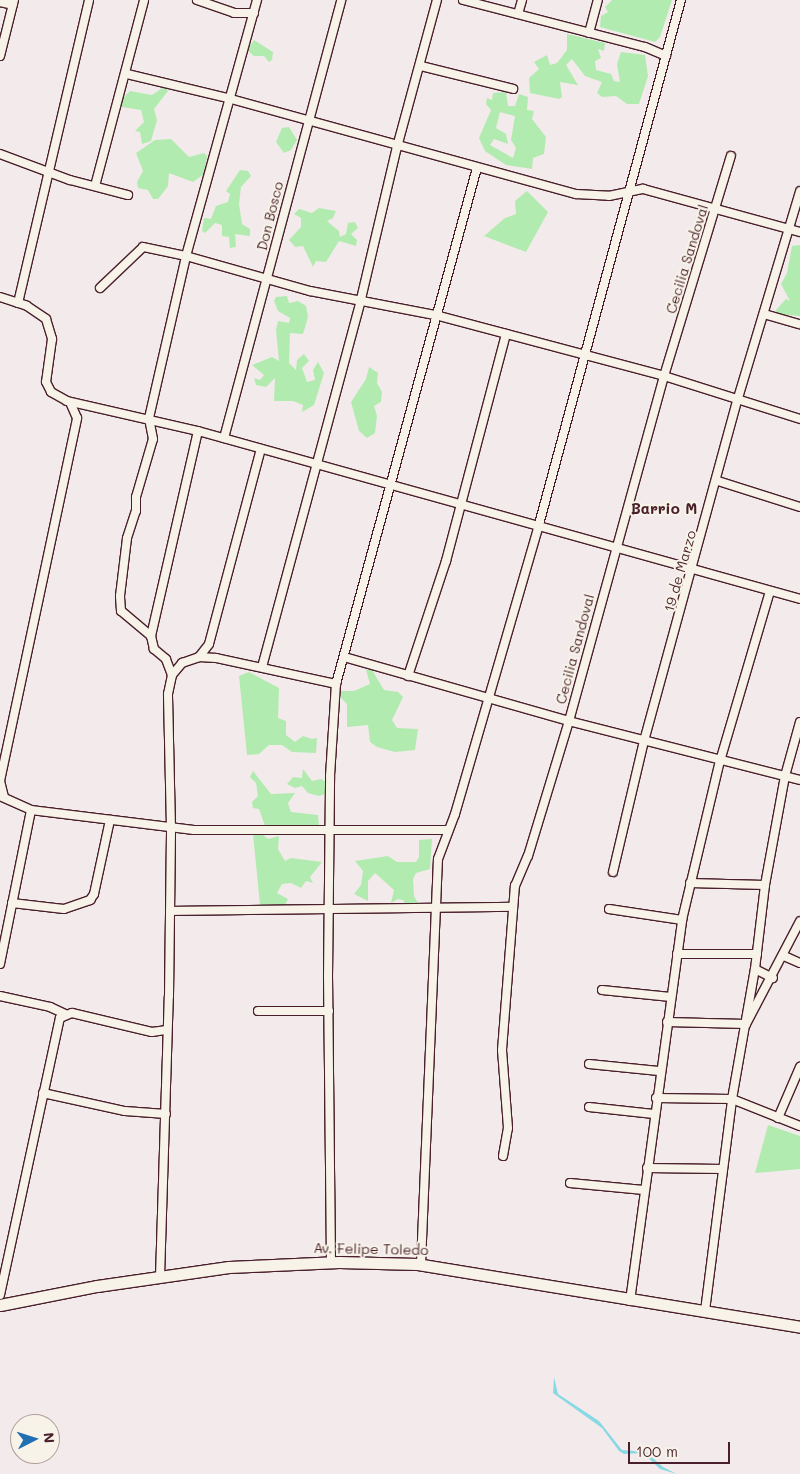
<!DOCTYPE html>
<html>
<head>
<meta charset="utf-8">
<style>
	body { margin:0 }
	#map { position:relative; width:800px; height:1474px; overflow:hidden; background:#f3ebeb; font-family:Mali,sans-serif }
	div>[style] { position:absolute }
	.green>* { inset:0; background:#b2ebaf }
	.water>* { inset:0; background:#89d9e4 }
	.roads { filter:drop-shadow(1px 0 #4a1f2b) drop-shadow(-1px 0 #4a1f2b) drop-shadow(0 1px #4a1f2b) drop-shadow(0 -1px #4a1f2b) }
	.street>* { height:8px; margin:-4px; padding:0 4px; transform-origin:4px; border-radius:4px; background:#f7f3e8 }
	.secondary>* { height:11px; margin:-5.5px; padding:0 5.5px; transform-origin:5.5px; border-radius:5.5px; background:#f7f3e8 }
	span { translate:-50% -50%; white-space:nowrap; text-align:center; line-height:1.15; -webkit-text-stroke:4px #f7f3e8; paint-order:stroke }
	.street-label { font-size:14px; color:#4a1f2b }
	.neighbourhood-label { font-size:15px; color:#4a1f2b; font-weight:700 }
	.north { position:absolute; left:10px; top:1414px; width:50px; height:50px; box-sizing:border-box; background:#f7f3e8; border:1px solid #b29e9c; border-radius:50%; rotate:85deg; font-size:14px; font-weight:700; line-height:20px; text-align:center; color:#4a1f2b }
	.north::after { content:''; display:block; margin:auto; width:18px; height:22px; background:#1f6fb2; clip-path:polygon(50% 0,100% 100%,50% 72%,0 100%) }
	.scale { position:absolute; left:628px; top:1442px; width:102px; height:22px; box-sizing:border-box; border:2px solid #4a1f2b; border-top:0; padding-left:6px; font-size:15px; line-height:18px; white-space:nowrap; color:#4a1f2b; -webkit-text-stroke:4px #f7f3e8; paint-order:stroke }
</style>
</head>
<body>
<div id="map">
	<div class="green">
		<i style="clip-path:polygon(612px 0,672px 0,660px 37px,655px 42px,600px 27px,601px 16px,608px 12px,605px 7px)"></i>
		<i style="clip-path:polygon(567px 34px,605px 43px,604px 51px,598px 49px,601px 58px,595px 61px,596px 70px,611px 74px,614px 81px,620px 82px,617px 64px,621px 52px,645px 55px,648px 76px,639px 104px,627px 104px,616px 96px,602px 97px,597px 93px,602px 82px,585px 76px,572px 59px,566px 65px,578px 85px,560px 82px,562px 97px,559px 99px,530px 93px,529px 78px,539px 69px,534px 62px,547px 55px,550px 65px,557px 63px,567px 50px)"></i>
		<i style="clip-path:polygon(254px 40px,273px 52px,272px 60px,269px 62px,264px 56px,254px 56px,247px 50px)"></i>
		<i style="clip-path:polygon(165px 86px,168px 91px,154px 109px,157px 120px,151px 141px,142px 144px,140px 132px,135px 131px,144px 122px,141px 110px,122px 107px,121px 100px,130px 91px,152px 95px)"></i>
		<i style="clip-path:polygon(evenodd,506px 92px,508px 106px,515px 106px,519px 94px,528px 97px,527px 110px,534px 111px,532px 119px,546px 137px,544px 154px,533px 158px,532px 169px,506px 165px,485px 151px,479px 138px,491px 110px,486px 104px,487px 98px,492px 100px,493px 93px,506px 92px,500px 112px,515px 116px,511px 140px,516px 148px,513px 158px,490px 145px,494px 139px,508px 144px,506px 134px,496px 128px,500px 112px)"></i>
		<i style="clip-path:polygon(289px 127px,297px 140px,291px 150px,284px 153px,276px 142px,282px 128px)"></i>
		<i style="clip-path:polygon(171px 139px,189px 157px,204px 153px,207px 156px,204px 174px,193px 182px,169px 173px,168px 186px,158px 199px,153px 199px,148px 190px,138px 188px,137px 182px,143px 171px,136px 153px,155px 140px)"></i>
		<i style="clip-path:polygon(240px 170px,248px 171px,251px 176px,241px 187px,239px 204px,242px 224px,250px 229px,250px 236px,235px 234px,236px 247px,230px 248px,229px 237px,222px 236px,222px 225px,215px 223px,205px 233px,202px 231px,204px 218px,211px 219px,216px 206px,228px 202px,230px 194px,226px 191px)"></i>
		<i style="clip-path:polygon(527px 191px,548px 212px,526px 252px,484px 236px,505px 218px,516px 214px,515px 201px)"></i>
		<i style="clip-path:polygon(319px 208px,336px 211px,333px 218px,327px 221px,339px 231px,340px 237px,346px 234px,348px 223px,355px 222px,358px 228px,351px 234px,357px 240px,356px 246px,339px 241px,326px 262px,316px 261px,313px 267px,303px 246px,295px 247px,289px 240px,301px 227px,301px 218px,294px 214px,299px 209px,312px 213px)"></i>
		<i style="clip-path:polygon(800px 245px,800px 316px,777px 314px,776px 310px,786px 299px,790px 301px,781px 284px,787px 273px,792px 246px)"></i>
		<i style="clip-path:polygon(287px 296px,289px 303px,298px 301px,306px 306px,308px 317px,303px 334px,290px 333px,289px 363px,296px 370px,297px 360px,304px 354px,309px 361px,302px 368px,307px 382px,315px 380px,313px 370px,318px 362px,324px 373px,314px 405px,302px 412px,303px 405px,293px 401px,274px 401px,275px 378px,266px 387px,256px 385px,254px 378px,260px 380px,264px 375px,252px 365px,272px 357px,279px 361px,276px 330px,278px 321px,289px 323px,290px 318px,278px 311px,274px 301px,276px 297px)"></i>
		<i style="clip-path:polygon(369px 367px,378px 373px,377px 383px,382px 392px,381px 402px,374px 406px,377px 416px,375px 433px,367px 438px,359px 431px,351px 402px,366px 379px)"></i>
		<i style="clip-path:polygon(366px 670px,372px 670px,384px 690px,398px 692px,403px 697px,392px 720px,397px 728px,418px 729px,415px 750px,395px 752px,377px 747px,370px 742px,368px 725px,347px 727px,347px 704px,341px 698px,340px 691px,354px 691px,370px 684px)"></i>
		<i style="clip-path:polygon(249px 672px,279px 688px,278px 718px,286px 721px,286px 735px,295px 742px,303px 736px,312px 739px,317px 738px,316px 753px,292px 752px,282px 745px,269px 745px,259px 754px,247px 755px,239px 676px)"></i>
		<i style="clip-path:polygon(303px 769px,312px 781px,321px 779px,326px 782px,325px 794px,319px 796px,308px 793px,302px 786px,295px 788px,287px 784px,293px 777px,302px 778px)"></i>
		<i style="clip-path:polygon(253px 771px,271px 794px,295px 793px,288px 803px,291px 812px,318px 815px,319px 826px,265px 826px,259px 809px,253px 808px,252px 802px,258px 796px,256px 783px,250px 777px)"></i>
		<i style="clip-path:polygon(253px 834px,262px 834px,268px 839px,279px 836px,278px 849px,285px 861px,291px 858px,322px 862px,310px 877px,313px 883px,306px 881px,301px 888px,291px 883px,282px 884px,277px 893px,288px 899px,285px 905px,260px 905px)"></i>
		<i style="clip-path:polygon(432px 839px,430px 869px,416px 873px,413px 879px,414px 896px,419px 905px,407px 908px,403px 900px,398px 899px,391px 903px,394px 890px,375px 873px,368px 881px,368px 901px,354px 894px,361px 885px,363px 871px,355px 861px,388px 856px,397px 862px,416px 862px,419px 857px,419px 840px)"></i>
		<i style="clip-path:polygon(768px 1125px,800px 1136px,800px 1169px,755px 1173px)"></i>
	</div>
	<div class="water">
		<i style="clip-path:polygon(554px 1377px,558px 1394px,599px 1421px,622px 1450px,646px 1452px,663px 1467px,677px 1474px,660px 1469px,643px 1453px,624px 1454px,619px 1451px,602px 1428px,553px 1393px)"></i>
	</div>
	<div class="roads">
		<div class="street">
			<i style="left:197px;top:0;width:39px;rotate:19deg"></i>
			<i style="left:234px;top:13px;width:20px"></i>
			<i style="left:463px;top:0;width:188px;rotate:14.5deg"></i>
			<i style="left:645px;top:47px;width:23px;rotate:23deg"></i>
			<i style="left:0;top:2px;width:13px;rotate:13deg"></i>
			<i style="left:518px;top:14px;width:15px;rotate:-74deg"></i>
			<i style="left:589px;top:33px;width:34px;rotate:-75deg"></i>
			<i style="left:0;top:56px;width:58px;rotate:-76deg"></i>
			<i style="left:421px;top:66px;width:95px;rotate:14deg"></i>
			<i style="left:127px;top:74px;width:107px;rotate:13.5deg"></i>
			<i style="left:231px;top:99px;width:358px;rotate:15.4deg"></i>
			<i style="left:576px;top:194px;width:33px;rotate:3deg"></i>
			<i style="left:609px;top:196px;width:35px;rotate:-12deg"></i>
			<i style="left:643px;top:189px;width:163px;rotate:15.3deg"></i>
			<i style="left:0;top:154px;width:75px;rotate:20.4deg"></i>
			<i style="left:70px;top:180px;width:60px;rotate:14.5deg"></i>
			<i style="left:95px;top:186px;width:192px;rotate:-75.2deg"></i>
			<i style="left:100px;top:288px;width:59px;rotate:-43.6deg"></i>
			<i style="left:143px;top:247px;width:44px;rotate:11.8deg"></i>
			<i style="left:186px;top:256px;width:266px;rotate:-74.5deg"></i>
			<i style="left:0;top:297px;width:28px;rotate:18deg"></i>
			<i style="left:27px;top:306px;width:23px;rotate:34deg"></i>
			<i style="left:46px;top:319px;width:21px;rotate:73deg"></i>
			<i style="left:52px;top:339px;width:43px;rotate:97.9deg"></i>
			<i style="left:46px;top:382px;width:11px;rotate:63deg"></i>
			<i style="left:51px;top:392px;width:18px;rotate:29deg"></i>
			<i style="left:67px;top:401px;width:134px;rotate:12.9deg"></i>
			<i style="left:198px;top:431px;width:625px;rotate:15.59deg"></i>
			<i style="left:18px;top:303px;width:311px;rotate:-76.8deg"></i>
			<i style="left:764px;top:314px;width:37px;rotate:16deg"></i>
			<i style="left:224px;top:438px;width:453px;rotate:-75deg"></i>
			<i style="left:718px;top:481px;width:86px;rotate:17.6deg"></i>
			<i style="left:151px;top:636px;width:210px;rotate:-77.1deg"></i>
			<i style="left:199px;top:657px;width:16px;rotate:-52deg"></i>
			<i style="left:209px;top:644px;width:202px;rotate:-75.1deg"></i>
			<i style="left:344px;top:657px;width:234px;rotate:15.9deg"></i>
			<i style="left:569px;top:721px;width:238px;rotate:14.3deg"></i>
			<i style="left:262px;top:667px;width:381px;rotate:-74.9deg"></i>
			<i style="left:361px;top:299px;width:156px;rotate:-76.7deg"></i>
			<i style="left:397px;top:147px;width:152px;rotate:-74.8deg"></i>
			<i style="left:172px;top:675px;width:17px;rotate:-111deg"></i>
			<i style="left:166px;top:659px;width:16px;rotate:-140deg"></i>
			<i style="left:154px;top:649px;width:13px;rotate:-103deg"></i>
			<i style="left:151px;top:636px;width:39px;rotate:-140deg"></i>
			<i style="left:121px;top:611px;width:15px;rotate:-94deg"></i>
			<i style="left:120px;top:596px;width:58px;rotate:-83.1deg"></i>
			<i style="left:127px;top:538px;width:28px;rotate:-72deg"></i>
			<i style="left:136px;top:511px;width:14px;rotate:-90deg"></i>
			<i style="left:136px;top:497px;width:60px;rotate:-73.7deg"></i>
			<i style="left:153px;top:439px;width:21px;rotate:-101deg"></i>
			<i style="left:149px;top:418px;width:166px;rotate:-77.1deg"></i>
			<i style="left:186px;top:256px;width:129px;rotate:15.8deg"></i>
			<i style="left:310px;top:291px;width:127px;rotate:10.9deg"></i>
			<i style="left:435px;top:315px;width:237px;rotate:14.9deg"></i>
			<i style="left:664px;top:376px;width:143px;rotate:17.5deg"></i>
			<i style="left:408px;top:676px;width:121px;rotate:-71.7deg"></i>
			<i style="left:446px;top:561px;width:235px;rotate:-75.2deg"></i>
			<i style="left:0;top:796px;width:34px;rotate:24deg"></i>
			<i style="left:31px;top:810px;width:164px;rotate:7deg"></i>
			<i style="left:194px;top:830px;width:254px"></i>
			<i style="left:4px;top:797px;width:16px;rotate:-104deg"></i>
			<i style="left:0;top:781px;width:371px;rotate:-78deg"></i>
			<i style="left:77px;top:418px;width:17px;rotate:-114deg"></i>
			<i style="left:613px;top:872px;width:135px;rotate:-76.7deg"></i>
			<i style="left:644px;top:741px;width:356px;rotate:-74.7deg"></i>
			<i style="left:738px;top:398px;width:216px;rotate:-73.3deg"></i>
			<i style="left:690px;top:883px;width:75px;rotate:1.5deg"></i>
			<i style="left:12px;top:903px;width:52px;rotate:6.6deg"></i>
			<i style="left:64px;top:909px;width:28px;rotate:-19deg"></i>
			<i style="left:90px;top:900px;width:7px;rotate:-56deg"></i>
			<i style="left:94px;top:894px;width:76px;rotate:-77.8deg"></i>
			<i style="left:609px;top:909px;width:74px;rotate:8.6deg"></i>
			<i style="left:170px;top:911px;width:343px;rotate:-0.7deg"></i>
			<i style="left:677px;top:954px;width:80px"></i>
			<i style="left:784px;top:956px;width:17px;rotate:24deg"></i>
			<i style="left:0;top:964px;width:157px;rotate:-78.6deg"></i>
			<i style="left:755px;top:969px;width:20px;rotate:27deg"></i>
			<i style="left:602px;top:990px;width:69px;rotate:5.8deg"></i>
			<i style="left:0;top:996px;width:51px;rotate:12.4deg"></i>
			<i style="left:50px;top:1007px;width:17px;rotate:25deg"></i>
			<i style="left:258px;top:1011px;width:71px"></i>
			<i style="left:667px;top:1022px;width:79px;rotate:1.5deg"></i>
			<i style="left:746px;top:1024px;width:116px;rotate:-62.3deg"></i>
			<i style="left:589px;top:1064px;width:70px;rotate:5.7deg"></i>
			<i style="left:43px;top:1093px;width:84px;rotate:12.4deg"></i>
			<i style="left:125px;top:1111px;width:41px;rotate:4.2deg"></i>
			<i style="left:656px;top:1098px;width:76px;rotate:0.8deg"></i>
			<i style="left:732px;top:1099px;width:73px;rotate:21.7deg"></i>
			<i style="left:589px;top:1107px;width:65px;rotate:6.1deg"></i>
			<i style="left:778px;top:1118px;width:56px;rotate:-66.7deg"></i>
			<i style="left:503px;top:1156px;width:28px;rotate:-80deg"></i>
			<i style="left:508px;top:1128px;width:78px;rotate:-94.4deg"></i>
			<i style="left:502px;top:1050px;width:165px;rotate:-85.5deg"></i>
			<i style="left:515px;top:886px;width:33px;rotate:-67deg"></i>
			<i style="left:528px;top:856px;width:141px;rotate:-73.1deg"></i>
			<i style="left:569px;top:721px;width:358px;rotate:-74.6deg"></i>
			<i style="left:664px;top:376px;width:230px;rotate:-73.1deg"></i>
			<i style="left:647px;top:1168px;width:76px;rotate:0.8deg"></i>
			<i style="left:570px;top:1183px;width:74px;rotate:5.4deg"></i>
			<i style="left:331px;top:1262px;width:285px;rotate:-90.6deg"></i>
			<i style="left:328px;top:977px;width:201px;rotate:-89.4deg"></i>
			<i style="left:330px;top:776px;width:92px;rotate:-86.3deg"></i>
			<i style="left:421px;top:1264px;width:405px;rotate:-87.6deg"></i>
			<i style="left:438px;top:859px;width:48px;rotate:-69.3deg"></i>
			<i style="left:455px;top:814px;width:298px;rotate:-73.8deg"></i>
			<i style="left:538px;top:528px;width:547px;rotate:-74.85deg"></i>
			<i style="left:160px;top:1277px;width:281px;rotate:-88.2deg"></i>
			<i style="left:169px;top:996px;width:168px;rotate:-89.3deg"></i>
			<i style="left:171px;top:828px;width:134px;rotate:-91.3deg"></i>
			<i style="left:168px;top:694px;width:19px;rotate:-78deg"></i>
			<i style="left:172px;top:675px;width:16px;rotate:-50deg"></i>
			<i style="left:182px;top:663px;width:18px;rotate:-19deg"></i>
			<i style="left:199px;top:657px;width:17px;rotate:3deg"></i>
			<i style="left:216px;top:658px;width:123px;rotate:12.2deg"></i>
			<i style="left:336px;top:684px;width:535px;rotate:-74.72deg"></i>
			<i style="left:0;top:1295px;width:283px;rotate:-77.8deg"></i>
			<i style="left:60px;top:1018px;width:13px;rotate:-23deg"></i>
			<i style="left:72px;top:1013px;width:82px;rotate:13.4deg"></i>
			<i style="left:152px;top:1032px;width:15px;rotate:-8deg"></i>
			<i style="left:630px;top:1301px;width:385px;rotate:-82.2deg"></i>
			<i style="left:682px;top:920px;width:163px;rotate:-76.6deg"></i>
			<i style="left:720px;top:761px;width:177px;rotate:-73.6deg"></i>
			<i style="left:705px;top:1311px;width:214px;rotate:-82.7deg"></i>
			<i style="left:732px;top:1099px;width:132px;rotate:-80deg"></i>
			<i style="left:755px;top:969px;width:85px;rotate:-83.2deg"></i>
			<i style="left:765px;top:885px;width:111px;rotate:-79.6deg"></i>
			<i style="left:785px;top:776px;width:56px;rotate:-74.5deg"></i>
		</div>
		<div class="secondary">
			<i style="left:0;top:1305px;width:99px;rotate:-11.1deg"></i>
			<i style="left:97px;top:1286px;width:133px;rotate:-8.2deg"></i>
			<i style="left:229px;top:1267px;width:110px;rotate:-2.6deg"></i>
			<i style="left:339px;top:1262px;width:78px;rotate:1.5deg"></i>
			<i style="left:417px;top:1264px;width:388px;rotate:9.3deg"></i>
		</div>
	</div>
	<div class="street-label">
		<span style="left:270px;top:216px;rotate:-76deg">Don Bosco</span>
		<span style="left:687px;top:259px;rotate:-73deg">Cecilia Sandoval</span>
		<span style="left:680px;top:571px;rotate:-74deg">19 de Marzo</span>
		<span style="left:575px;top:649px;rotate:-75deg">Cecilia Sandoval</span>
		<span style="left:371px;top:1249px;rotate:1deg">Av. Felipe Toledo</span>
	</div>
	<div class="neighbourhood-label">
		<span style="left:664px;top:509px">Barrio M</span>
	</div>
	<div class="north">N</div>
	<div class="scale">100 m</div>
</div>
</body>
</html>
